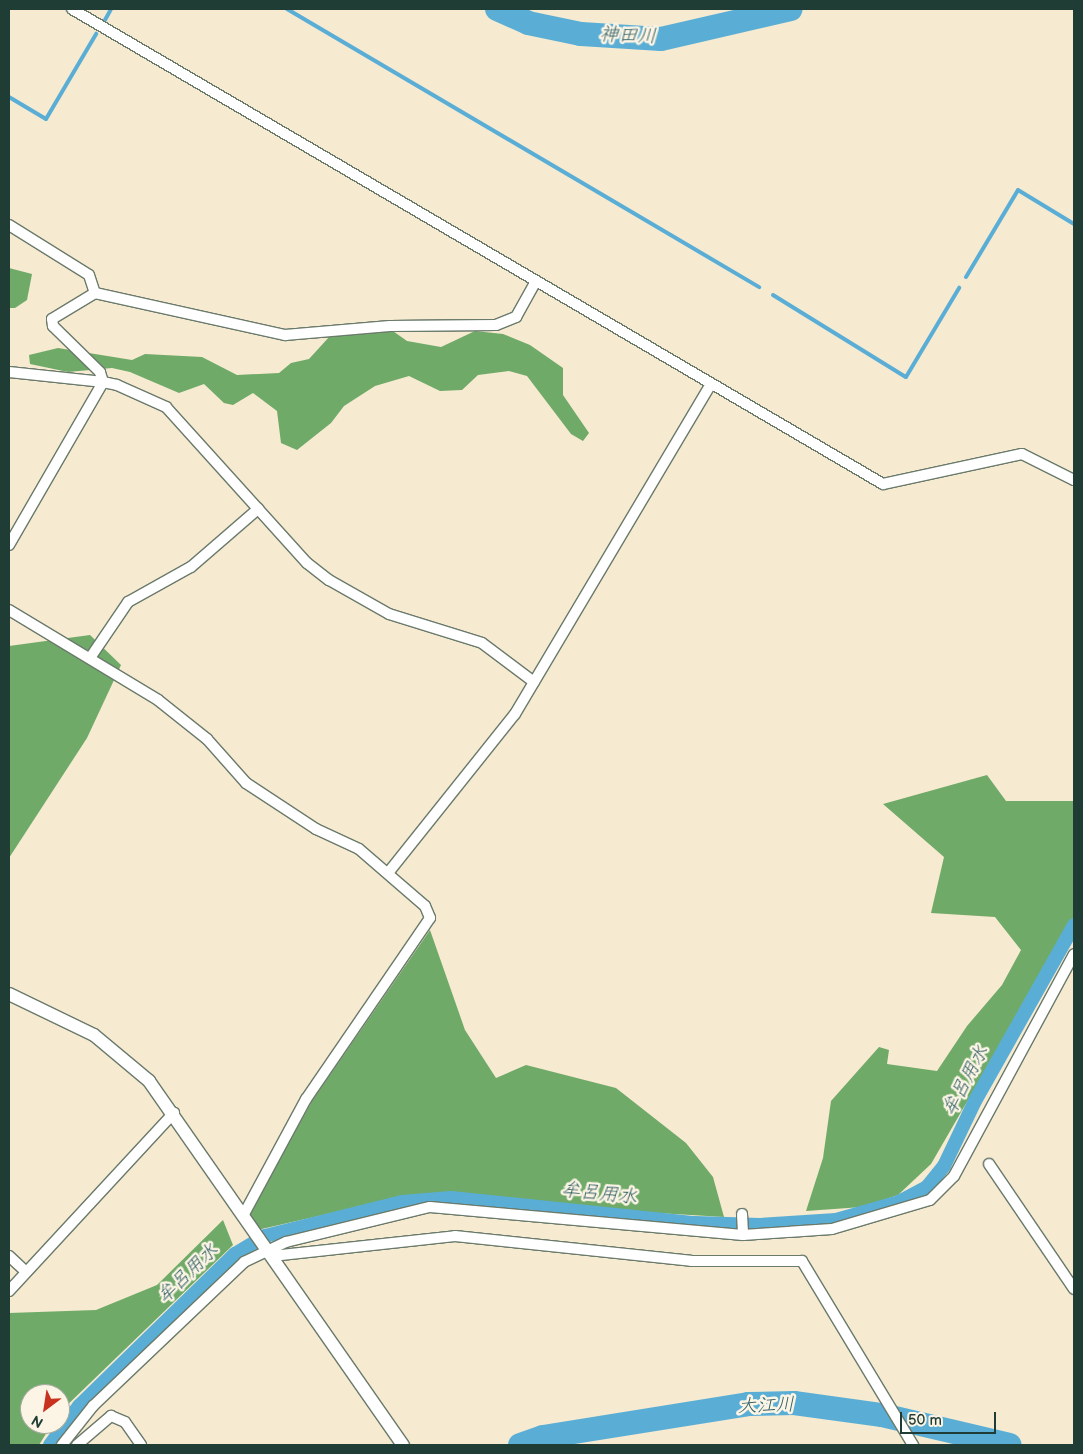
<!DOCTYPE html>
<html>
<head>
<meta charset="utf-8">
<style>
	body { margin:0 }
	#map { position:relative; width:1083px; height:1454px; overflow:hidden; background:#f6ead1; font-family:"Balsamiq Sans","Klee One",sans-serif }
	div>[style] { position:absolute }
	.forest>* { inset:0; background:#6faa68 }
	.stream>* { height:4px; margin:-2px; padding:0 2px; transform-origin:2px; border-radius:2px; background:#5aaed6 }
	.canal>* { height:14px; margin:-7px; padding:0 7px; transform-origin:7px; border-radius:7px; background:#5aaed6 }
	.river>* { height:24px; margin:-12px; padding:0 12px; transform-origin:12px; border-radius:12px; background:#5aaed6 }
	.roads { filter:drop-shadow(1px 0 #6a7a6b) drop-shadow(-1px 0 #6a7a6b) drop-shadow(0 1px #6a7a6b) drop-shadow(0 -1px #6a7a6b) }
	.minor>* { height:10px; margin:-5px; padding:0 5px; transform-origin:5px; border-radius:5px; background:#fff }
	.tertiary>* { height:12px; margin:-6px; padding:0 6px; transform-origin:6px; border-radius:6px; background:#fff }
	span { translate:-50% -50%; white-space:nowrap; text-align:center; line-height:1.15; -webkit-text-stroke:5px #fcf5e5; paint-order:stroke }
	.water-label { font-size:19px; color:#315f65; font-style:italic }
	.frame { position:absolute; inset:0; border:10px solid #1f3d34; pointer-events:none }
	.north { position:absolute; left:20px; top:1384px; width:50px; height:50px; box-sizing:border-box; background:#fcf5e5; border:1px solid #a4ab9e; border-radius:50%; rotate:211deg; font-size:14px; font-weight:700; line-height:20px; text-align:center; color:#1f3d34 }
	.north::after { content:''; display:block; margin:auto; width:18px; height:22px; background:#c8321e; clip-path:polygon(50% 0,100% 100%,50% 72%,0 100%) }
	.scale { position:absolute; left:900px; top:1412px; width:96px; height:22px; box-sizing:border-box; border:2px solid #1f3d34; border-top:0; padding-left:6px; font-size:15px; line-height:18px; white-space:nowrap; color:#1f3d34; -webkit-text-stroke:4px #fcf5e5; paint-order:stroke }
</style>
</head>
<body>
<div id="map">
	<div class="forest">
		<i style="clip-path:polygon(9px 268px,32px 274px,27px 300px,15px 308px,9px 308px)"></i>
		<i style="clip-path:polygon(390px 329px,407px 341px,441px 347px,475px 331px,503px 334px,530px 345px,563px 368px,563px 395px,589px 433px,583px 441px,571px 434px,527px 376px,509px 371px,478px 375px,462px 390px,440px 391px,409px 376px,375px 386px,344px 406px,331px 423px,297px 450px,281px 443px,277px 411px,253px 393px,233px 405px,224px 403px,204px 384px,179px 393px,130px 372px,112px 368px,68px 372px,30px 364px,29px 355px,58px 348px,132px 360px,145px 354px,202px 357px,237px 375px,279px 373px,291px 363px,309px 359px,330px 336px)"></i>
		<i style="clip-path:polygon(90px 635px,121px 665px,87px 738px,9px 858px,9px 646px)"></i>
		<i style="clip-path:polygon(987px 775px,1006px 801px,1074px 801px,1074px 917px,931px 1164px,898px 1195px,862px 1207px,806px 1211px,823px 1158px,831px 1101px,879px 1047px,889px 1050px,887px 1064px,937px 1071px,967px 1026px,1002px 985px,1021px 950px,995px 917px,931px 913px,944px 857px,883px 804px)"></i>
		<i style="clip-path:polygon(430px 930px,465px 1030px,496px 1078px,526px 1065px,616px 1088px,686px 1143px,713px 1177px,724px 1217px,444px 1200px,375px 1203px,253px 1231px,248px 1217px,312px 1101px)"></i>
		<i style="clip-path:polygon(223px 1220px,233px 1245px,60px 1412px,60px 1394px,30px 1394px,30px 1424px,52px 1424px,39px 1445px,9px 1445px,9px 1313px,96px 1310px,157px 1285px)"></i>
	</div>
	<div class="stream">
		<i style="left:287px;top:9px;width:548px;rotate:30.5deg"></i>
		<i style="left:105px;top:20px;width:13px;rotate:-61deg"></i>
		<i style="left:9px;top:97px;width:43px;rotate:30.7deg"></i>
		<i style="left:46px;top:119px;width:99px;rotate:-59.5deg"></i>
		<i style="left:966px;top:277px;width:101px;rotate:-59.1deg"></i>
		<i style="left:1018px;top:190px;width:66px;rotate:31.3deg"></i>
		<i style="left:773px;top:295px;width:156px;rotate:31.7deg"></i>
		<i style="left:906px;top:377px;width:104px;rotate:-59.2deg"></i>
	</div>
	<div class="canal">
		<i style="left:50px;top:1445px;width:49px;rotate:-53.4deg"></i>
		<i style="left:79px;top:1406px;width:218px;rotate:-44.3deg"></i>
		<i style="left:235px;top:1254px;width:35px;rotate:-31deg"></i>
		<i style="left:265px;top:1236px;width:141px;rotate:-13.9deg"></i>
		<i style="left:402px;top:1202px;width:49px;rotate:-4.7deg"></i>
		<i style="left:451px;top:1198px;width:245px;rotate:5.9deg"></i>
		<i style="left:695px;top:1223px;width:65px;rotate:1.8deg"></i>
		<i style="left:760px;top:1225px;width:76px;rotate:-3.8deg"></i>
		<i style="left:836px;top:1220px;width:66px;rotate:-15.9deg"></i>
		<i style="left:899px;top:1202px;width:32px;rotate:-28deg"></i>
		<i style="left:927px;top:1187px;width:27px;rotate:-51deg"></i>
		<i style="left:944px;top:1166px;width:72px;rotate:-64.5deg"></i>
		<i style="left:975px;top:1101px;width:202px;rotate:-60.6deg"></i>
	</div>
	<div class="river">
		<i style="left:497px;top:9px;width:34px;rotate:24deg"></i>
		<i style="left:528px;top:23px;width:54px;rotate:11.7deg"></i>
		<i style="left:581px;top:34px;width:80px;rotate:3.6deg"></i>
		<i style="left:661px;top:39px;width:133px;rotate:-13deg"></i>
		<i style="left:520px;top:1445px;width:24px;rotate:-19deg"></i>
		<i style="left:543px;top:1437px;width:208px;rotate:-9.1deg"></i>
		<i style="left:748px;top:1404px;width:46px;rotate:-1.2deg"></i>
		<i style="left:794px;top:1403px;width:89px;rotate:7.8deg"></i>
		<i style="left:882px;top:1415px;width:131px;rotate:13.2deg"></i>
	</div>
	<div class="roads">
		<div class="minor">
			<i style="left:72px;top:9px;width:940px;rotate:30.36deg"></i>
			<i style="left:883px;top:484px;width:142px;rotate:-12.2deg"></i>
			<i style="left:1022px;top:454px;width:58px;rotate:26.6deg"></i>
			<i style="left:9px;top:225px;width:94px;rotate:32deg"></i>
			<i style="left:89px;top:275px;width:19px;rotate:72deg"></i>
			<i style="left:9px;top:372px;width:95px;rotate:6.1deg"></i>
			<i style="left:103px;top:382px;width:10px;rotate:-107deg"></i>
			<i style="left:100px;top:372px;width:66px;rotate:-135.6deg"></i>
			<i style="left:53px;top:326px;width:7px;rotate:-98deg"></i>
			<i style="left:52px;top:319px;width:50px;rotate:-31.2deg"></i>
			<i style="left:95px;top:293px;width:195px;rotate:12.5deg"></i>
			<i style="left:285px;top:335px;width:105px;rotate:-4.9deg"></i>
			<i style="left:390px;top:326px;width:106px;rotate:-0.5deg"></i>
			<i style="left:496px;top:325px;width:22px;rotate:-22deg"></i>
			<i style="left:516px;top:317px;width:41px;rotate:-60.9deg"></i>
			<i style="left:9px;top:545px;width:188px;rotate:-60deg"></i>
			<i style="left:103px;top:382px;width:14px;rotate:12deg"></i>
			<i style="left:117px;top:385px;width:54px;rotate:24.2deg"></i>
			<i style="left:166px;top:407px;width:210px;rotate:47.9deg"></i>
			<i style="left:307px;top:563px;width:28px;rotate:38deg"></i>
			<i style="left:329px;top:580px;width:69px;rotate:29.5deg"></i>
			<i style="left:389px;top:614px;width:97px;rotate:17.3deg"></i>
			<i style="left:482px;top:643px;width:65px;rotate:36.9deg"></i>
			<i style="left:9px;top:610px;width:174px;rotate:31.1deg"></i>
			<i style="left:158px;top:700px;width:63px;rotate:38.5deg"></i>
			<i style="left:207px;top:739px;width:59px;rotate:48.4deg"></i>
			<i style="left:246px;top:783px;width:84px;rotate:33.3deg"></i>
			<i style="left:316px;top:829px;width:47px;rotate:24.9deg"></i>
			<i style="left:359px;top:849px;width:87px;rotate:40.8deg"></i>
			<i style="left:425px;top:906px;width:13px;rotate:67deg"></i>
			<i style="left:430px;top:918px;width:219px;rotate:124.4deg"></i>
			<i style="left:306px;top:1099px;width:131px;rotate:118.3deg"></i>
			<i style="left:90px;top:658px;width:68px;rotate:-55.8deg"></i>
			<i style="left:128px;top:602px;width:72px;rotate:-29.1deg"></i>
			<i style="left:191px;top:567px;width:89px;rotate:-40.9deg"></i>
			<i style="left:388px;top:873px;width:203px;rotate:-51.4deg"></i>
			<i style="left:515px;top:714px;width:384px;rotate:-59.3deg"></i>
			<i style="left:989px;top:1164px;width:151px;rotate:55.8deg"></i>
			<i style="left:742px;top:1214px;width:21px;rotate:87deg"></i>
			<i style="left:9px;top:1256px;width:23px;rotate:43deg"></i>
			<i style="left:272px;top:1256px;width:184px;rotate:-6.2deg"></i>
			<i style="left:455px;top:1236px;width:237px;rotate:6deg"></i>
			<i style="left:691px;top:1261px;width:111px"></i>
			<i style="left:802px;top:1261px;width:215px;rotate:58.9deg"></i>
			<i style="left:9px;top:1291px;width:243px;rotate:-47.2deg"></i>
			<i style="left:62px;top:1445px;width:50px;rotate:-51.5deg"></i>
			<i style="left:93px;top:1406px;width:209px;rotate:-43.6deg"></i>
			<i style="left:244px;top:1262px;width:47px;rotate:-25.5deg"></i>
			<i style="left:286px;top:1242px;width:148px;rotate:-13.7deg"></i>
			<i style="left:430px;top:1207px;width:314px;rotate:5.1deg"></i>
			<i style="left:743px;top:1235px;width:89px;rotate:-3.9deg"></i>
			<i style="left:832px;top:1229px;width:102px;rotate:-16.5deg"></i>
			<i style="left:930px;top:1200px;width:34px;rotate:-45deg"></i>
			<i style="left:954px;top:1176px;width:252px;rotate:-61.6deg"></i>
			<i style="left:77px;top:1445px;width:45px;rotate:-40.5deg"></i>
			<i style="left:111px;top:1416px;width:15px;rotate:23deg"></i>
			<i style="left:125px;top:1422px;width:28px;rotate:55deg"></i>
		</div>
		<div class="tertiary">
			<i style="left:9px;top:994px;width:94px;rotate:25.8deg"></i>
			<i style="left:94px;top:1035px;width:72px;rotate:39.9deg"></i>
			<i style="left:149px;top:1081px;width:444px;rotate:55.1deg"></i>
		</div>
	</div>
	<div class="water-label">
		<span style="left:628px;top:36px;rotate:2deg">神田川</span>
		<span style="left:966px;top:1081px;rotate:-62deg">牟呂用水</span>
		<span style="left:599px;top:1194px;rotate:6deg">牟呂用水</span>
		<span style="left:188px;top:1274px;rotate:-44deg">牟呂用水</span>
		<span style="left:766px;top:1406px;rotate:-2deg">大江川</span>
	</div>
	<div class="frame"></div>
	<div class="north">N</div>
	<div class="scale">50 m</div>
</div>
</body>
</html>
